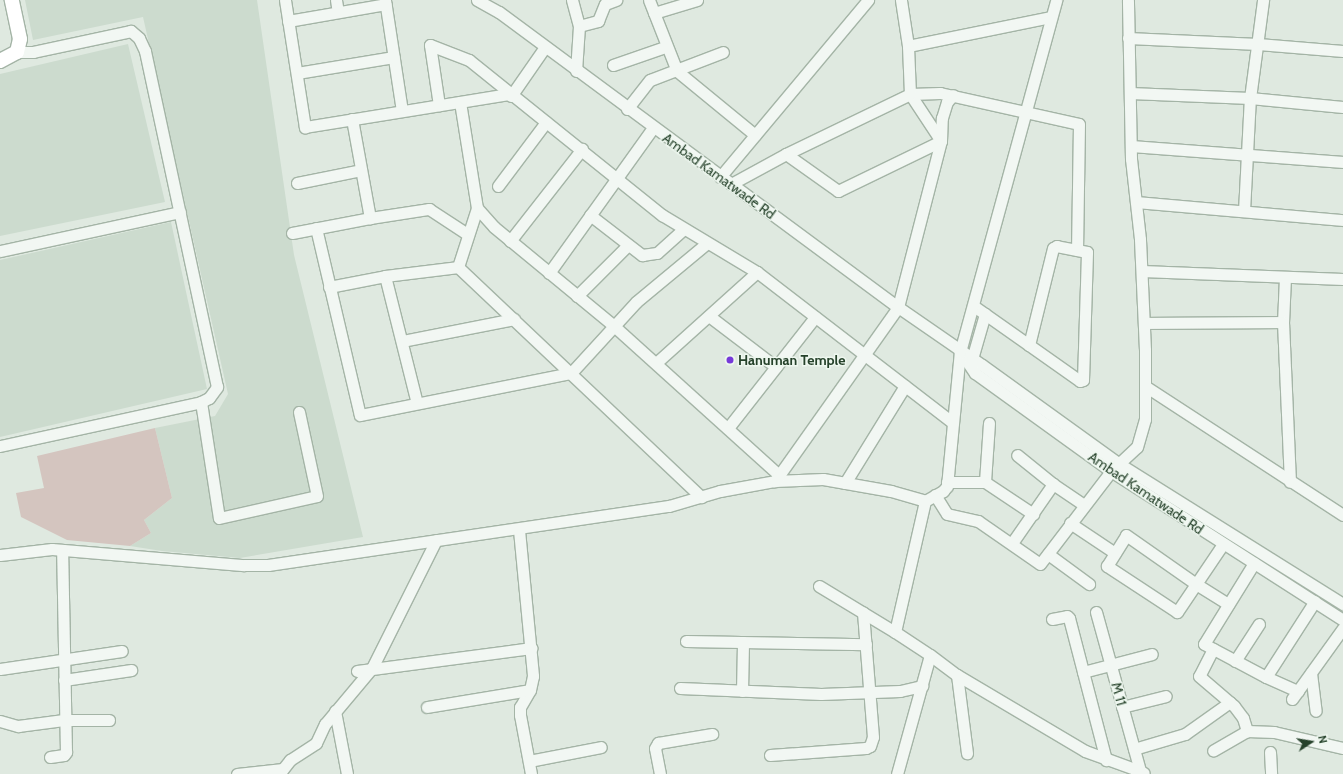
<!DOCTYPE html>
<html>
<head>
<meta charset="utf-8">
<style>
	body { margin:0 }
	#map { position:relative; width:1343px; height:774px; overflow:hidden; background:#dfe9e0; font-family:Cabin,sans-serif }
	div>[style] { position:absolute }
	.built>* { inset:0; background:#ccdbce }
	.green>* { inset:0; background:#d4c5bf }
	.roads { filter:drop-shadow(1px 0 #a4b4a6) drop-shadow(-1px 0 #a4b4a6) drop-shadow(0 1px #a4b4a6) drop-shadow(0 -1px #a4b4a6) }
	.minor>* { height:11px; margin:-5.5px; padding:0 5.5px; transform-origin:5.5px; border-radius:5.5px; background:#f2f7f3 }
	.major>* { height:14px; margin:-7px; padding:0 7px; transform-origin:7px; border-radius:7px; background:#fff }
	.dots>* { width:11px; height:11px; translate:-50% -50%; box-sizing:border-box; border:2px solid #eef7ef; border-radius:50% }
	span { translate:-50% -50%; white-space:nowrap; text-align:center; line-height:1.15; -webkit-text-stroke:3px #eef7ef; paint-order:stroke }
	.street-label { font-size:14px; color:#26422b }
	.poi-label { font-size:14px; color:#26422b; font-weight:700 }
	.left { translate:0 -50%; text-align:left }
	.north { position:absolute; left:1291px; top:722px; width:40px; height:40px; -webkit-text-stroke:3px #eef7ef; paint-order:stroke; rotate:78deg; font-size:11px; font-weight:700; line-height:16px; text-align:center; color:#26422b }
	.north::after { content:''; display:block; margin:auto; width:14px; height:18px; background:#26422b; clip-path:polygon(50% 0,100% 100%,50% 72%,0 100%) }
</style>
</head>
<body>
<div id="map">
	<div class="built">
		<i style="clip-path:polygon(25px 0,257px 0,294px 255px,363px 537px,240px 558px,162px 551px,130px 546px,151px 533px,144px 520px,172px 498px,155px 428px,215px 416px,228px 394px,143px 17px,33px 40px)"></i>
		<i style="clip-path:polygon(128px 44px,165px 202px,0 236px,0 74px)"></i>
		<i style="clip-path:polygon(171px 222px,207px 389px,0 437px,0 260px)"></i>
	</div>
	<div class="green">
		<i style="clip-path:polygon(155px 428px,172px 498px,144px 520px,151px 533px,130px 546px,67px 540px,21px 517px,16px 493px,44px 488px,37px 456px)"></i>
	</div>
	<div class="roads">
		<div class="minor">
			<i style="left:285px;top:0;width:129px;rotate:81.1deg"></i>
			<i style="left:305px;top:127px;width:207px;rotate:-9.2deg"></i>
			<i style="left:336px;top:0;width:12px;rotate:81deg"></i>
			<i style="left:385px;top:0;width:112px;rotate:81.3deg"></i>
			<i style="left:477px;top:0;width:25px;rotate:29deg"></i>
			<i style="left:499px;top:12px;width:496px;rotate:36.5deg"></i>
			<i style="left:898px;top:307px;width:102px;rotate:34.6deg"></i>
			<i style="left:982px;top:365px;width:168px;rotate:35.8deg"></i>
			<i style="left:1118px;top:463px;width:266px;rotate:32.1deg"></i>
			<i style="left:572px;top:0;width:27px;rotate:75deg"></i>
			<i style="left:579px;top:26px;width:45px;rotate:93.8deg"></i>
			<i style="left:649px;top:0;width:76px;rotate:68.5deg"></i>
			<i style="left:677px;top:71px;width:101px;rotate:39.4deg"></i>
			<i style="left:654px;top:13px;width:45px;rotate:-16.8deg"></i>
			<i style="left:288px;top:21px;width:99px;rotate:-9.8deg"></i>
			<i style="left:579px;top:26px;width:20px;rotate:-15deg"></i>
			<i style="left:598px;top:21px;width:18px;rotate:-68deg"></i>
			<i style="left:605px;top:4px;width:12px;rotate:-20deg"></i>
			<i style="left:1128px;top:38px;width:130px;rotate:2.6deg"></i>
			<i style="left:1258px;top:44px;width:85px;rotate:4.7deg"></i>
			<i style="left:430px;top:45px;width:42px;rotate:21deg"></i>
			<i style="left:469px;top:60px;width:248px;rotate:38.8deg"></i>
			<i style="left:662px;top:215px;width:111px;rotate:31deg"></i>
			<i style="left:757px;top:272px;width:247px;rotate:37.6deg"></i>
			<i style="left:430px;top:45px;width:61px;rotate:81.5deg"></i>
			<i style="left:908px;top:46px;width:145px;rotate:-11.5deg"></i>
			<i style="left:613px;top:65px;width:55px;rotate:-19.1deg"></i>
			<i style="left:297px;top:73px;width:98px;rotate:-9.4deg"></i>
			<i style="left:1130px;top:93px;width:120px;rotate:2.4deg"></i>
			<i style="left:1250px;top:98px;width:93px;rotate:5.5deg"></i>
			<i style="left:511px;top:96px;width:60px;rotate:-55.2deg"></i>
			<i style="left:460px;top:102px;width:107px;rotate:80.9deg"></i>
			<i style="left:477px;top:208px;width:25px;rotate:48deg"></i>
			<i style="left:494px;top:227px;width:156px;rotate:39.5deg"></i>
			<i style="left:614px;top:326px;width:222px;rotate:42.1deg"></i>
			<i style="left:627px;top:109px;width:37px;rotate:-52deg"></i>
			<i style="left:650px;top:80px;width:78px;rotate:-21deg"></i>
			<i style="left:352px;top:119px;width:101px;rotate:79.7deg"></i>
			<i style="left:370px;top:218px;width:60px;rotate:-8.7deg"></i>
			<i style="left:429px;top:209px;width:45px;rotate:33.3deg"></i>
			<i style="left:941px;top:141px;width:56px;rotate:-123.4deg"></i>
			<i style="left:910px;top:94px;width:30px;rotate:-2deg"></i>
			<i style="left:940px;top:93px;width:142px;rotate:12.6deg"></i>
			<i style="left:1079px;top:124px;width:126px;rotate:90.9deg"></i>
			<i style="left:1131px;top:146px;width:213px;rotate:4.3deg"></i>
			<i style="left:786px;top:154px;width:64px;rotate:35.4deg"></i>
			<i style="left:838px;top:191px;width:114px;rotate:-25.9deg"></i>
			<i style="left:720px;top:177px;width:231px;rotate:-50.1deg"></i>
			<i style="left:297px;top:183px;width:65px;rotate:-11.5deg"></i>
			<i style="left:731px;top:184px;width:63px;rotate:-28.6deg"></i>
			<i style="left:786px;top:154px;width:138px;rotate:-25.8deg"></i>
			<i style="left:910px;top:94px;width:48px;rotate:-92.4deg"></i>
			<i style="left:908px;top:46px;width:47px;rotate:-98.7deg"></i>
			<i style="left:498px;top:186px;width:80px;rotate:-53.1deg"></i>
			<i style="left:1136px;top:202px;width:208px;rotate:5deg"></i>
			<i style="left:1244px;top:211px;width:113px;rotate:-87deg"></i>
			<i style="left:1250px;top:98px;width:99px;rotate:-82.4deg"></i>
			<i style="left:590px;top:215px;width:66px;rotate:37.6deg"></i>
			<i style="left:642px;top:255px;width:15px;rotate:-8deg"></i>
			<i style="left:657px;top:253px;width:36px;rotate:-42deg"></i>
			<i style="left:316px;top:228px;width:192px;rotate:76.8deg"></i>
			<i style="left:360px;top:415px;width:215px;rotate:-11.3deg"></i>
			<i style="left:571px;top:373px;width:96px;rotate:-47.5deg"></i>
			<i style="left:636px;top:302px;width:92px;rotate:-39.7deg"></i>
			<i style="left:292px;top:233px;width:79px;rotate:-10.9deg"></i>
			<i style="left:510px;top:241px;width:117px;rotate:-52deg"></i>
			<i style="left:0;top:251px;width:184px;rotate:-12.2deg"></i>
			<i style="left:458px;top:267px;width:62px;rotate:-72.1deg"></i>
			<i style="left:1142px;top:271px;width:201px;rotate:2.3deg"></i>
			<i style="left:549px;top:273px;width:178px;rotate:-54.4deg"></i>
			<i style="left:385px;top:276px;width:131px;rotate:75.9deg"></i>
			<i style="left:1285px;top:277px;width:45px;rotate:92.5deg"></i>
			<i style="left:1283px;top:322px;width:160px;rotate:87.5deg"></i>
			<i style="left:329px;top:287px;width:57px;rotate:-11.1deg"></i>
			<i style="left:385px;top:276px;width:74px;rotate:-7deg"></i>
			<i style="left:458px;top:267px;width:335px;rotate:43.4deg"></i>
			<i style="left:577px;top:296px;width:72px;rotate:-45deg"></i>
			<i style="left:975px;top:307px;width:66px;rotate:35.1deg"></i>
			<i style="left:1029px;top:345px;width:62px;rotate:35.2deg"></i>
			<i style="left:1080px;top:381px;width:3px;rotate:-18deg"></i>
			<i style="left:1083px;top:380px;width:128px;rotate:-88.2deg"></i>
			<i style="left:1087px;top:252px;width:31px;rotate:-169deg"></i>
			<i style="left:1057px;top:246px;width:4px;rotate:153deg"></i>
			<i style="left:1053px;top:248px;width:100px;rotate:103.9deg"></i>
			<i style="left:709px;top:316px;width:84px;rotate:37.3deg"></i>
			<i style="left:1144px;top:323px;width:139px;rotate:-0.4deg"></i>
			<i style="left:402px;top:341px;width:114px;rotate:-11.1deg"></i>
			<i style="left:962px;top:354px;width:23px;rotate:56deg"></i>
			<i style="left:975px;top:373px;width:168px;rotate:35.8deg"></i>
			<i style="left:1111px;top:471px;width:276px;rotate:32.7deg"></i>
			<i style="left:972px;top:359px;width:47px;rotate:-73.9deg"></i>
			<i style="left:656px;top:363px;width:136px;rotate:-42deg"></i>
			<i style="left:1145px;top:386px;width:236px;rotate:33.1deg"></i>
			<i style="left:201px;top:402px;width:117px;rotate:81.2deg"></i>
			<i style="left:219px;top:518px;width:100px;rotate:-12.7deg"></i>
			<i style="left:317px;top:496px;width:86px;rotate:-102.1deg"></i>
			<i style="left:989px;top:423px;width:59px;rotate:93.9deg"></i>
			<i style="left:985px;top:482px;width:58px;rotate:33.7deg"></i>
			<i style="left:728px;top:428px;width:141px;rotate:-51.9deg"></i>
			<i style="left:0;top:446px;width:206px;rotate:-12.3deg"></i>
			<i style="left:201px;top:402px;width:9px;rotate:-27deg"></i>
			<i style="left:209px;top:398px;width:14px;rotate:-54deg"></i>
			<i style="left:217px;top:387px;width:344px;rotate:-102.1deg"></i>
			<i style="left:145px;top:51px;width:14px;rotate:-115deg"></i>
			<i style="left:139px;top:38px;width:11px;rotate:-139deg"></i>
			<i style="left:131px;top:31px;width:100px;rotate:167.9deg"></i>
			<i style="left:33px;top:52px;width:16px;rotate:180deg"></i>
			<i style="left:775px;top:481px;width:48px;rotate:-2.4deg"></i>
			<i style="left:823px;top:479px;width:69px;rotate:10deg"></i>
			<i style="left:891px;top:491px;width:35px;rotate:16deg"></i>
			<i style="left:947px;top:482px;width:38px"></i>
			<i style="left:845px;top:483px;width:114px;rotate:-58.3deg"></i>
			<i style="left:1053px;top:484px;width:37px;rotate:34deg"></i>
			<i style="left:935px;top:495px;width:22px;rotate:58deg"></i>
			<i style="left:947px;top:514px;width:32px;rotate:13deg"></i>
			<i style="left:978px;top:521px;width:75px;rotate:34.7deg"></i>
			<i style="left:1040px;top:564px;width:117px;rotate:-52.6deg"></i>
			<i style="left:1111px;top:471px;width:35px;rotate:-43deg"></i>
			<i style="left:1137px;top:447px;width:29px;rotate:-74deg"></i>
			<i style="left:1145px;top:419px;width:69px;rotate:-90deg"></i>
			<i style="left:1145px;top:350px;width:111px;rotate:-92.6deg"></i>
			<i style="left:1140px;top:239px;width:81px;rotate:-96.4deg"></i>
			<i style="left:1131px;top:159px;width:159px;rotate:-91.1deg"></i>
			<i style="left:1070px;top:523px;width:54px;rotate:33.7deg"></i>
			<i style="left:519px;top:530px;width:147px;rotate:84.5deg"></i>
			<i style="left:533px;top:676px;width:14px;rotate:102deg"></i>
			<i style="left:530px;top:690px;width:20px;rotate:120deg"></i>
			<i style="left:520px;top:707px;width:8px;rotate:90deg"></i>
			<i style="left:520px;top:715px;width:60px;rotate:79.4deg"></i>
			<i style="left:1012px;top:543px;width:72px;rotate:-55.2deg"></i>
			<i style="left:1053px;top:484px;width:46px;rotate:-141.1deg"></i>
			<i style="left:1223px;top:544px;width:48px;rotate:124deg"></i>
			<i style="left:1196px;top:584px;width:34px;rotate:124deg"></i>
			<i style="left:1177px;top:612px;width:84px;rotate:-146.7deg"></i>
			<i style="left:1107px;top:566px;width:36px;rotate:-58deg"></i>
			<i style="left:1126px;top:535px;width:85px;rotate:35deg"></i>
			<i style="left:1196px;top:584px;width:38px;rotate:32deg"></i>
			<i style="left:1048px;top:554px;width:51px;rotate:36.2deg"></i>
			<i style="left:0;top:555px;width:52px;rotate:-6.6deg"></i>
			<i style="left:52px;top:549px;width:193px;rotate:4.8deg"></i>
			<i style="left:244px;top:565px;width:24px"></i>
			<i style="left:268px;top:565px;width:405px;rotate:-8.4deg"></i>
			<i style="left:669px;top:506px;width:53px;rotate:-16.4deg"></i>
			<i style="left:720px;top:491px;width:56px;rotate:-10.3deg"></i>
			<i style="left:775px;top:481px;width:213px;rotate:-54.7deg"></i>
			<i style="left:898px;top:307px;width:171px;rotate:-75.5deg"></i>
			<i style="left:941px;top:141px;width:23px;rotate:-88deg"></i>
			<i style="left:942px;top:118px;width:17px;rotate:-73deg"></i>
			<i style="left:947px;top:102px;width:9px;rotate:-49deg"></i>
			<i style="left:1254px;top:563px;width:95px;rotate:121.7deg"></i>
			<i style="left:1204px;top:644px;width:70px;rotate:28deg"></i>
			<i style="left:1266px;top:677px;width:90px;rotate:-57.2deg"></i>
			<i style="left:819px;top:586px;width:89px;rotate:31.2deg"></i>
			<i style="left:1096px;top:612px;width:165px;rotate:74.5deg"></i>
			<i style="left:1140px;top:771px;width:4px;rotate:27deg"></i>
			<i style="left:1052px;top:619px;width:15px;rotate:-11deg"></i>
			<i style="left:1067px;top:616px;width:3px;rotate:45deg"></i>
			<i style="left:1069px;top:618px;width:147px;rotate:75.4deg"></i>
			<i style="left:686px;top:641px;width:180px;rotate:1deg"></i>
			<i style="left:1213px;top:649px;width:30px;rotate:117deg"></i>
			<i style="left:1199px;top:676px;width:46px;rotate:40.6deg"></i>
			<i style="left:1234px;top:706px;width:15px;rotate:53deg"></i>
			<i style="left:1243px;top:718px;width:14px;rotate:73deg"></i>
			<i style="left:1247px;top:731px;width:39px;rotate:150deg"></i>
			<i style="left:930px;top:655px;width:34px;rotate:37deg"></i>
			<i style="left:957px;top:675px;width:149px;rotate:30.7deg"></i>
			<i style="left:1085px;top:751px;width:59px;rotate:20deg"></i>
			<i style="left:1235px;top:661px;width:44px;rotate:-57deg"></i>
			<i style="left:0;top:669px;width:123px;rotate:-8.4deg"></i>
			<i style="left:357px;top:671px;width:176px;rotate:-7.5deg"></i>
			<i style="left:1083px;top:672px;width:71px;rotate:-14.6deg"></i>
			<i style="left:1311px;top:673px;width:38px;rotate:83deg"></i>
			<i style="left:957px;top:675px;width:79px;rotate:82.7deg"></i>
			<i style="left:1266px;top:677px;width:35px;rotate:24deg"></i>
			<i style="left:64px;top:680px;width:68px;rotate:-8.5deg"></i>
			<i style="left:680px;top:688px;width:141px;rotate:2.4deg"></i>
			<i style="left:821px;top:694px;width:79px;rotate:-2.2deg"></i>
			<i style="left:900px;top:691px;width:23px;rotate:-13deg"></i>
			<i style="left:742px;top:691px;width:49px;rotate:-88.8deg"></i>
			<i style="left:1292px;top:699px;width:87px;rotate:-54.3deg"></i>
			<i style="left:427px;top:707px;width:104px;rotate:-9.4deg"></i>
			<i style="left:1122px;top:707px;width:45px;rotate:-14deg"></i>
			<i style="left:335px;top:711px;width:64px;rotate:79.2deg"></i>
			<i style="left:0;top:721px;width:19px;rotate:16deg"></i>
			<i style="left:18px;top:726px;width:46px;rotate:-7.4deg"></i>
			<i style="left:64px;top:720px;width:45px"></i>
			<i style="left:1247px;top:731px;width:27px;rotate:2deg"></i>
			<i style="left:1274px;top:732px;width:71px;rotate:13.1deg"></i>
			<i style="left:1134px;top:749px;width:53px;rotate:-16.4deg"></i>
			<i style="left:1185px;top:734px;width:55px;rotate:-35.4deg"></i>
			<i style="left:1270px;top:752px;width:22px;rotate:87deg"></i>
			<i style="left:770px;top:755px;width:96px;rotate:-4.2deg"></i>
			<i style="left:866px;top:748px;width:4px;rotate:-27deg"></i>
			<i style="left:870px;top:746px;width:9px;rotate:-72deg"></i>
			<i style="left:873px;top:737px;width:125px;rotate:-94.6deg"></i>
			<i style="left:50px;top:757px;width:14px;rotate:-8deg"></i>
			<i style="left:64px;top:755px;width:4px;rotate:-56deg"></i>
			<i style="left:66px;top:752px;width:202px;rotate:-91.1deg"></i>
			<i style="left:529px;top:761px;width:73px;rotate:-11deg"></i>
			<i style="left:237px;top:774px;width:46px;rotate:-6.2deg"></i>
			<i style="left:279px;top:774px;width:18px;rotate:-52deg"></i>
			<i style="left:290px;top:760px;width:31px;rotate:-33deg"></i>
			<i style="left:316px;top:743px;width:21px;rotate:-65deg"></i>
			<i style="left:325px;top:724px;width:73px;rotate:-50deg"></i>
			<i style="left:372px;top:668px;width:143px;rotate:-63.4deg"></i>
			<i style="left:660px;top:774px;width:26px;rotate:-101deg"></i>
			<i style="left:655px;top:748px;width:6px;rotate:-59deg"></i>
			<i style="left:658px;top:743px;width:55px;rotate:-9.5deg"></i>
			<i style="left:897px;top:774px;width:123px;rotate:-74.5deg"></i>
			<i style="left:930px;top:655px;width:42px;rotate:-146.7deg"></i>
			<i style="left:895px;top:632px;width:134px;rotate:-77.1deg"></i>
			<i style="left:925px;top:501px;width:21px;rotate:-29deg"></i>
			<i style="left:943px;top:491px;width:6px;rotate:-51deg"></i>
			<i style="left:947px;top:486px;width:135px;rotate:-84.5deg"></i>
			<i style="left:960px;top:352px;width:365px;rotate:-74.7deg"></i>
		</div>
		<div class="major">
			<i style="left:0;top:61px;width:19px;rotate:-28deg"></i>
			<i style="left:17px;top:52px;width:13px;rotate:-77deg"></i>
			<i style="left:20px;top:39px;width:40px;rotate:-102deg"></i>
		</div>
	</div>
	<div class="dots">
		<i style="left:730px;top:360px;background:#7639d9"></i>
	</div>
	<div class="street-label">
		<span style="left:719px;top:176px;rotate:36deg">Ambad Kamatwade Rd</span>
		<span style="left:1146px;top:493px;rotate:34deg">Ambad Kamatwade Rd</span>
		<span style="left:1119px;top:694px;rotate:75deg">M 11</span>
	</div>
	<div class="poi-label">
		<span class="left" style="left:738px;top:360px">Hanuman Temple</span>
	</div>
	<div class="north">N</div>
</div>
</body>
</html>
